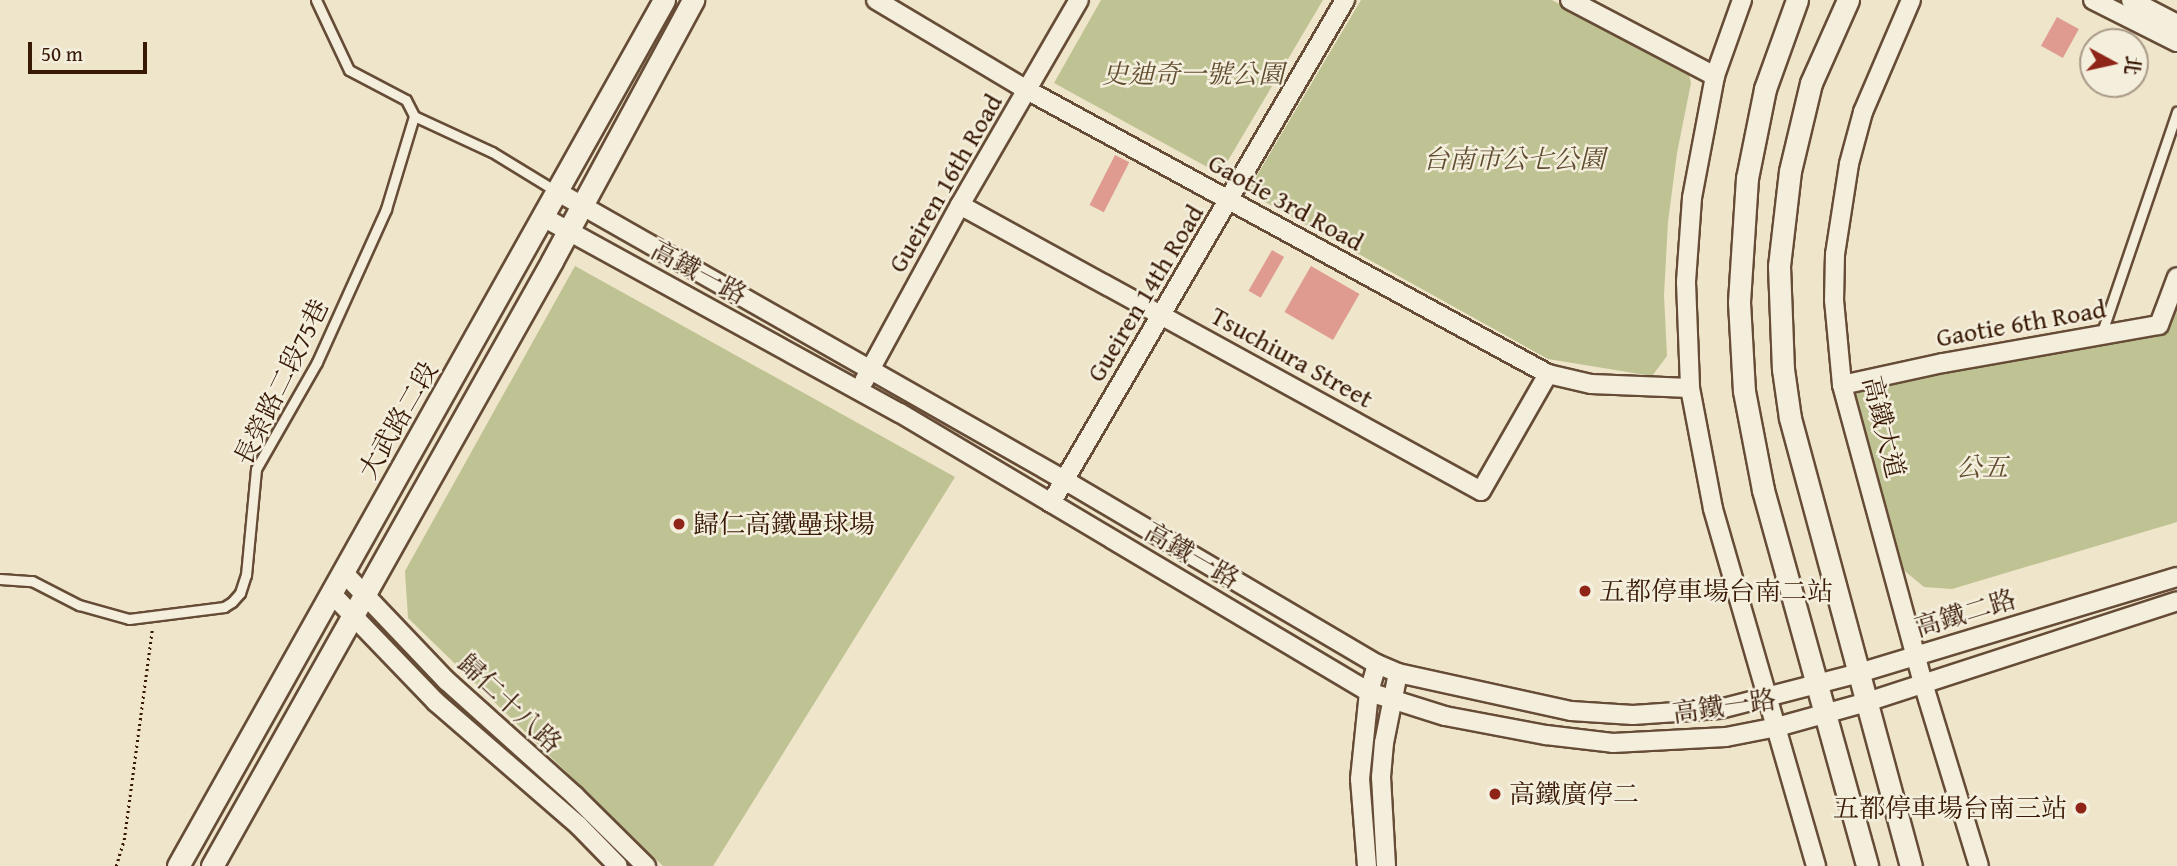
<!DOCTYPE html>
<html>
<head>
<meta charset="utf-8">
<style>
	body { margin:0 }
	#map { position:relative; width:2177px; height:866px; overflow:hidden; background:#eee5ca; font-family:"Gentium Book Plus","Noto Serif TC",serif }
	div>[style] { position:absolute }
	.green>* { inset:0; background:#bfc292 }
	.building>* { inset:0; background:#e09b90; transform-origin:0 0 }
	.path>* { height:2.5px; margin-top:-1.25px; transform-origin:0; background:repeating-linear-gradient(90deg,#381904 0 2px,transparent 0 5.5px) }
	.roads { filter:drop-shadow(2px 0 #664c36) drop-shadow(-2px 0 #664c36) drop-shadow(0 2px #664c36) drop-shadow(0 -2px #664c36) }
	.service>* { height:9px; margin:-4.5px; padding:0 4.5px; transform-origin:4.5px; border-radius:4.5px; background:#f4eedd }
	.minor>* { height:18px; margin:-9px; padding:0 9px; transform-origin:9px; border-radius:9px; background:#f4eedd }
	.tertiary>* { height:21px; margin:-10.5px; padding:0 10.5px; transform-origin:10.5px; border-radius:10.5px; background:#f4eedd }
	.dots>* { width:19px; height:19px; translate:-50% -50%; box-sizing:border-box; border:4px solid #f4eedd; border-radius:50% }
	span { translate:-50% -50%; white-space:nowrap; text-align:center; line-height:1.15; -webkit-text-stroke:5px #f4eedd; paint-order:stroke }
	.park-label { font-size:26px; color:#604c2f; font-style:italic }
	.street-label { font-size:26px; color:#381904 }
	.poi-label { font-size:26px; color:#381904 }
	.left { translate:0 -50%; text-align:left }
	.right { translate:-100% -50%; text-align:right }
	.north { position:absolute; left:2079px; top:28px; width:70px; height:70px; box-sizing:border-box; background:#f4eedd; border:2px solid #a99986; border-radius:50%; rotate:98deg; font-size:19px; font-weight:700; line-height:28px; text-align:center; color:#381904 }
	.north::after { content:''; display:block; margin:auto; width:24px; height:32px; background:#8f2418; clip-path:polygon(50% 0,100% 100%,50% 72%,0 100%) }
	.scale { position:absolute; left:28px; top:42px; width:119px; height:32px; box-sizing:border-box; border:4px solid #381904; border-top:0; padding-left:9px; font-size:21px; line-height:24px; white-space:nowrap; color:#381904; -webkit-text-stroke:5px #f4eedd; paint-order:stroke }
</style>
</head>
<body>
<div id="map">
	<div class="green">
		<i style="clip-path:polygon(1101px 0,1323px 0,1220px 174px,1054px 83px)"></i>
		<i style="clip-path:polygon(1361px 0,1552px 0,1689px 75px,1691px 83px,1677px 153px,1668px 222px,1664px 295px,1667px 356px,1652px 376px,1548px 359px,1247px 192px)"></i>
		<i style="clip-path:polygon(575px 266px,955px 477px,713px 866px,663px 866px,408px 618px,405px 571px)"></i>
		<i style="clip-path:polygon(2177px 296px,2177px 522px,1952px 589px,1924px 587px,1889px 558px,1847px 383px,2167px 320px)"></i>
	</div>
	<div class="building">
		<i style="left:2057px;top:17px;width:25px;height:33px;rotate:29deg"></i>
		<i style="left:1115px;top:155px;width:16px;height:56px;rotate:27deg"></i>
		<i style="left:1272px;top:250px;width:14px;height:47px;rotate:30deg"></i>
		<i style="left:1311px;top:266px;width:56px;height:53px;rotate:30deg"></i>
	</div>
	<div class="path">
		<i style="left:116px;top:866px;width:27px;rotate:-73deg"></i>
		<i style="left:124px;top:840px;width:213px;rotate:-82.4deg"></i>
	</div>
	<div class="roads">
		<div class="service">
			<i style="left:316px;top:0;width:77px;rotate:64.8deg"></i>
			<i style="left:349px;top:70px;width:64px;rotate:27.8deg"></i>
			<i style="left:406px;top:100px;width:18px;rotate:63deg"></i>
			<i style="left:414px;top:116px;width:86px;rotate:24.8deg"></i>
			<i style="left:492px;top:152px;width:75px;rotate:31.4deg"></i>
			<i style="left:2101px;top:335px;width:236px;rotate:-71.2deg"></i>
			<i style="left:0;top:579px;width:32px;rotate:4deg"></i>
			<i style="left:32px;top:581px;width:53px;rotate:27.1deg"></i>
			<i style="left:79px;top:605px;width:52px;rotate:15.6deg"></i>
			<i style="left:129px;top:619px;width:96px;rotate:-7.2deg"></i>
			<i style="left:224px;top:607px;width:9px;rotate:-32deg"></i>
			<i style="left:232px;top:602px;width:12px;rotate:-48deg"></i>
			<i style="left:240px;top:593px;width:19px;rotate:-72deg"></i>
			<i style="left:246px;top:575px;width:106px;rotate:-84.6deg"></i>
			<i style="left:256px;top:469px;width:123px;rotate:-60.3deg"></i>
			<i style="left:317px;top:362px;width:168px;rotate:-65.7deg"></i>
			<i style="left:386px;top:209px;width:97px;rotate:-73.2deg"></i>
		</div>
		<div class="minor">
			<i style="left:876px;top:0;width:176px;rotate:30.8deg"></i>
			<i style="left:1027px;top:90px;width:593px;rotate:28.6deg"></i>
			<i style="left:1548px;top:374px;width:44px;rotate:13.1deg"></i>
			<i style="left:1591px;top:384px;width:99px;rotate:2.3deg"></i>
			<i style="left:1570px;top:0;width:164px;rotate:27.7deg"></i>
			<i style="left:1742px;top:0;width:81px;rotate:109.6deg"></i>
			<i style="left:1715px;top:76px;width:124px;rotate:100.7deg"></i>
			<i style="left:1692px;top:198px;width:84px;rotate:94.1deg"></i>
			<i style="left:1686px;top:282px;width:106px;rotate:87.8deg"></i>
			<i style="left:1690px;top:388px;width:123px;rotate:79.2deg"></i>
			<i style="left:1713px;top:509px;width:372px;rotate:73.9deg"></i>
			<i style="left:1911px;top:0;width:122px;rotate:113.2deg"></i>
			<i style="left:1863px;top:112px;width:54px;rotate:105.1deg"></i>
			<i style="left:1849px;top:164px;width:91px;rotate:98.8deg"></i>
			<i style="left:1835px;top:254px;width:46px;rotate:91.2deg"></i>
			<i style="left:1834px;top:300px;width:85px;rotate:84.6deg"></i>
			<i style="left:1842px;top:385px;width:309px;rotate:74.8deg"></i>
			<i style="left:1923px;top:683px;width:191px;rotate:73deg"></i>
			<i style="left:2093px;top:0;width:94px;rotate:26.6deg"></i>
			<i style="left:2131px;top:0;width:52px;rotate:27.6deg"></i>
			<i style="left:558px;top:192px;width:584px;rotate:29.64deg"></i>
			<i style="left:1066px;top:481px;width:361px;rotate:30.5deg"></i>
			<i style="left:1377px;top:664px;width:23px;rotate:23deg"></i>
			<i style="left:1398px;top:673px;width:177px;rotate:12.4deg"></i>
			<i style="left:1571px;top:711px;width:62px;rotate:3.7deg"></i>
			<i style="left:1633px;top:715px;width:87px;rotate:-3.9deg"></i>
			<i style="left:1720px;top:709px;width:144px;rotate:-14.5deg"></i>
			<i style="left:1859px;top:673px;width:332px;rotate:-16.8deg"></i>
			<i style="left:960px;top:205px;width:594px;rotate:28.76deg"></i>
			<i style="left:1481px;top:491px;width:135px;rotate:-60.2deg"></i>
			<i style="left:543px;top:217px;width:407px;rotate:28.8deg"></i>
			<i style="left:900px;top:413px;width:546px;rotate:30.75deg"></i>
			<i style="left:1369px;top:692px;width:80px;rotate:17.5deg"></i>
			<i style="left:1445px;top:716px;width:103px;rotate:10.7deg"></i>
			<i style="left:1546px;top:735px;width:67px;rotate:6.8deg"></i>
			<i style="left:1613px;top:743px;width:113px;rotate:-3deg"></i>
			<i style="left:1726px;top:737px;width:52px;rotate:-11.1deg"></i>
			<i style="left:1777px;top:727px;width:93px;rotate:-15.5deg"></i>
			<i style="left:1867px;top:702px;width:326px;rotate:-18deg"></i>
			<i style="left:864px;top:381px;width:200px;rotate:-61.4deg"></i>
			<i style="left:960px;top:205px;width:237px;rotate:-59.9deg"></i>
			<i style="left:1842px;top:385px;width:103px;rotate:-12.3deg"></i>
			<i style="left:1943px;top:363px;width:219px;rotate:-10deg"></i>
			<i style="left:2159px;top:325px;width:51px;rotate:-69.4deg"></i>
			<i style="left:1051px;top:503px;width:583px;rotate:-59.69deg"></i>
			<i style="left:344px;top:573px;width:149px;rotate:46.4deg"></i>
			<i style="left:447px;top:681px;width:172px;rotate:41.9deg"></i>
			<i style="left:575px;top:796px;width:100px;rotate:44.6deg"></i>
			<i style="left:332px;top:594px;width:150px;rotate:46.1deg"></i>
			<i style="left:436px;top:702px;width:188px;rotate:40.9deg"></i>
			<i style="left:578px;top:825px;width:57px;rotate:45.7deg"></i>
			<i style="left:1367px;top:866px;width:87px;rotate:-94.6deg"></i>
			<i style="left:1360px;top:779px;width:87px;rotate:-84.1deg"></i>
			<i style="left:1369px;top:692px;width:29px;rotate:-74deg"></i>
			<i style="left:1386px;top:866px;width:89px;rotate:-93.2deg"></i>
			<i style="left:1381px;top:777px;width:34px;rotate:-85deg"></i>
			<i style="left:1384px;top:743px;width:71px;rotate:-78.7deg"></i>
		</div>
		<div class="tertiary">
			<i style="left:1797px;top:0;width:95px;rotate:109.8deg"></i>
			<i style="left:1765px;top:89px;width:91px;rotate:101.4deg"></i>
			<i style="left:1747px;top:178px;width:124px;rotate:93.7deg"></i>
			<i style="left:1739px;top:302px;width:89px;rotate:86.8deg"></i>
			<i style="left:1744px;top:391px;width:101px;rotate:79.1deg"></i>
			<i style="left:1763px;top:490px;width:390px;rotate:74.5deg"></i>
			<i style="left:1848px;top:0;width:91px;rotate:114deg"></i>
			<i style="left:1811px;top:83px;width:90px;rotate:103.4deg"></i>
			<i style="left:1790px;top:171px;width:96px;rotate:96.6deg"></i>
			<i style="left:1779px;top:266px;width:103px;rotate:87.8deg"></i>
			<i style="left:1783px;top:369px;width:49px;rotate:81.9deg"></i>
			<i style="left:1790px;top:418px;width:464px;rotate:74.9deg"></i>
			<i style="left:178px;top:866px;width:993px;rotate:-60.7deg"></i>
			<i style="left:212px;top:866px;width:694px;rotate:-60.66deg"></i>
			<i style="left:552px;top:261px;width:297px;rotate:-61.6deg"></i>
		</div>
	</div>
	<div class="dots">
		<i style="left:679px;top:524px;background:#8f2418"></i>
		<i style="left:1585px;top:591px;background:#8f2418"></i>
		<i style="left:1495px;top:794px;background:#8f2418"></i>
		<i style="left:2081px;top:808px;background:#8f2418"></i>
	</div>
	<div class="park-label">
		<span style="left:1193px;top:74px">史迪奇一號公園</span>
		<span style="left:1514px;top:159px">台南市公七公園</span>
		<span style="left:1982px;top:467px">公五</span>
	</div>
	<div class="street-label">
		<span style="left:945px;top:183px;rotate:-60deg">Gueiren 16th Road</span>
		<span style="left:1286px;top:202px;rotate:29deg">Gaotie 3rd Road</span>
		<span style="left:699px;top:272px;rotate:28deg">高鐵一路</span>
		<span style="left:1145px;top:293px;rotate:-59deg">Gueiren 14th Road</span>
		<span style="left:2021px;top:323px;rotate:-10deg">Gaotie 6th Road</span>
		<span style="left:1292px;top:357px;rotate:29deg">Tsuchiura Street</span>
		<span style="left:281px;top:382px;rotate:-64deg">長榮路二段75巷</span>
		<span style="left:398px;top:420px;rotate:-60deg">大武路二段</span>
		<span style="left:1884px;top:427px;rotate:76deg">高鐵大道</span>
		<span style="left:1192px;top:555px;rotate:30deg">高鐵一路</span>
		<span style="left:1965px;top:613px;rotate:-17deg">高鐵二路</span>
		<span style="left:510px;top:703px;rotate:43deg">歸仁十八路</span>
		<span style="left:1724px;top:706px;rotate:-8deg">高鐵一路</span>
	</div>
	<div class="poi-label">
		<span class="left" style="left:693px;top:524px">歸仁高鐵壘球場</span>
		<span class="left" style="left:1599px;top:591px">五都停車場台南二站</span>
		<span class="left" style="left:1509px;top:794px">高鐵廣停二</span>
		<span class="right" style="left:2067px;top:808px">五都停車場台南三站</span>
	</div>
	<div class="north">北</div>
	<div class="scale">50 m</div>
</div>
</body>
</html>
